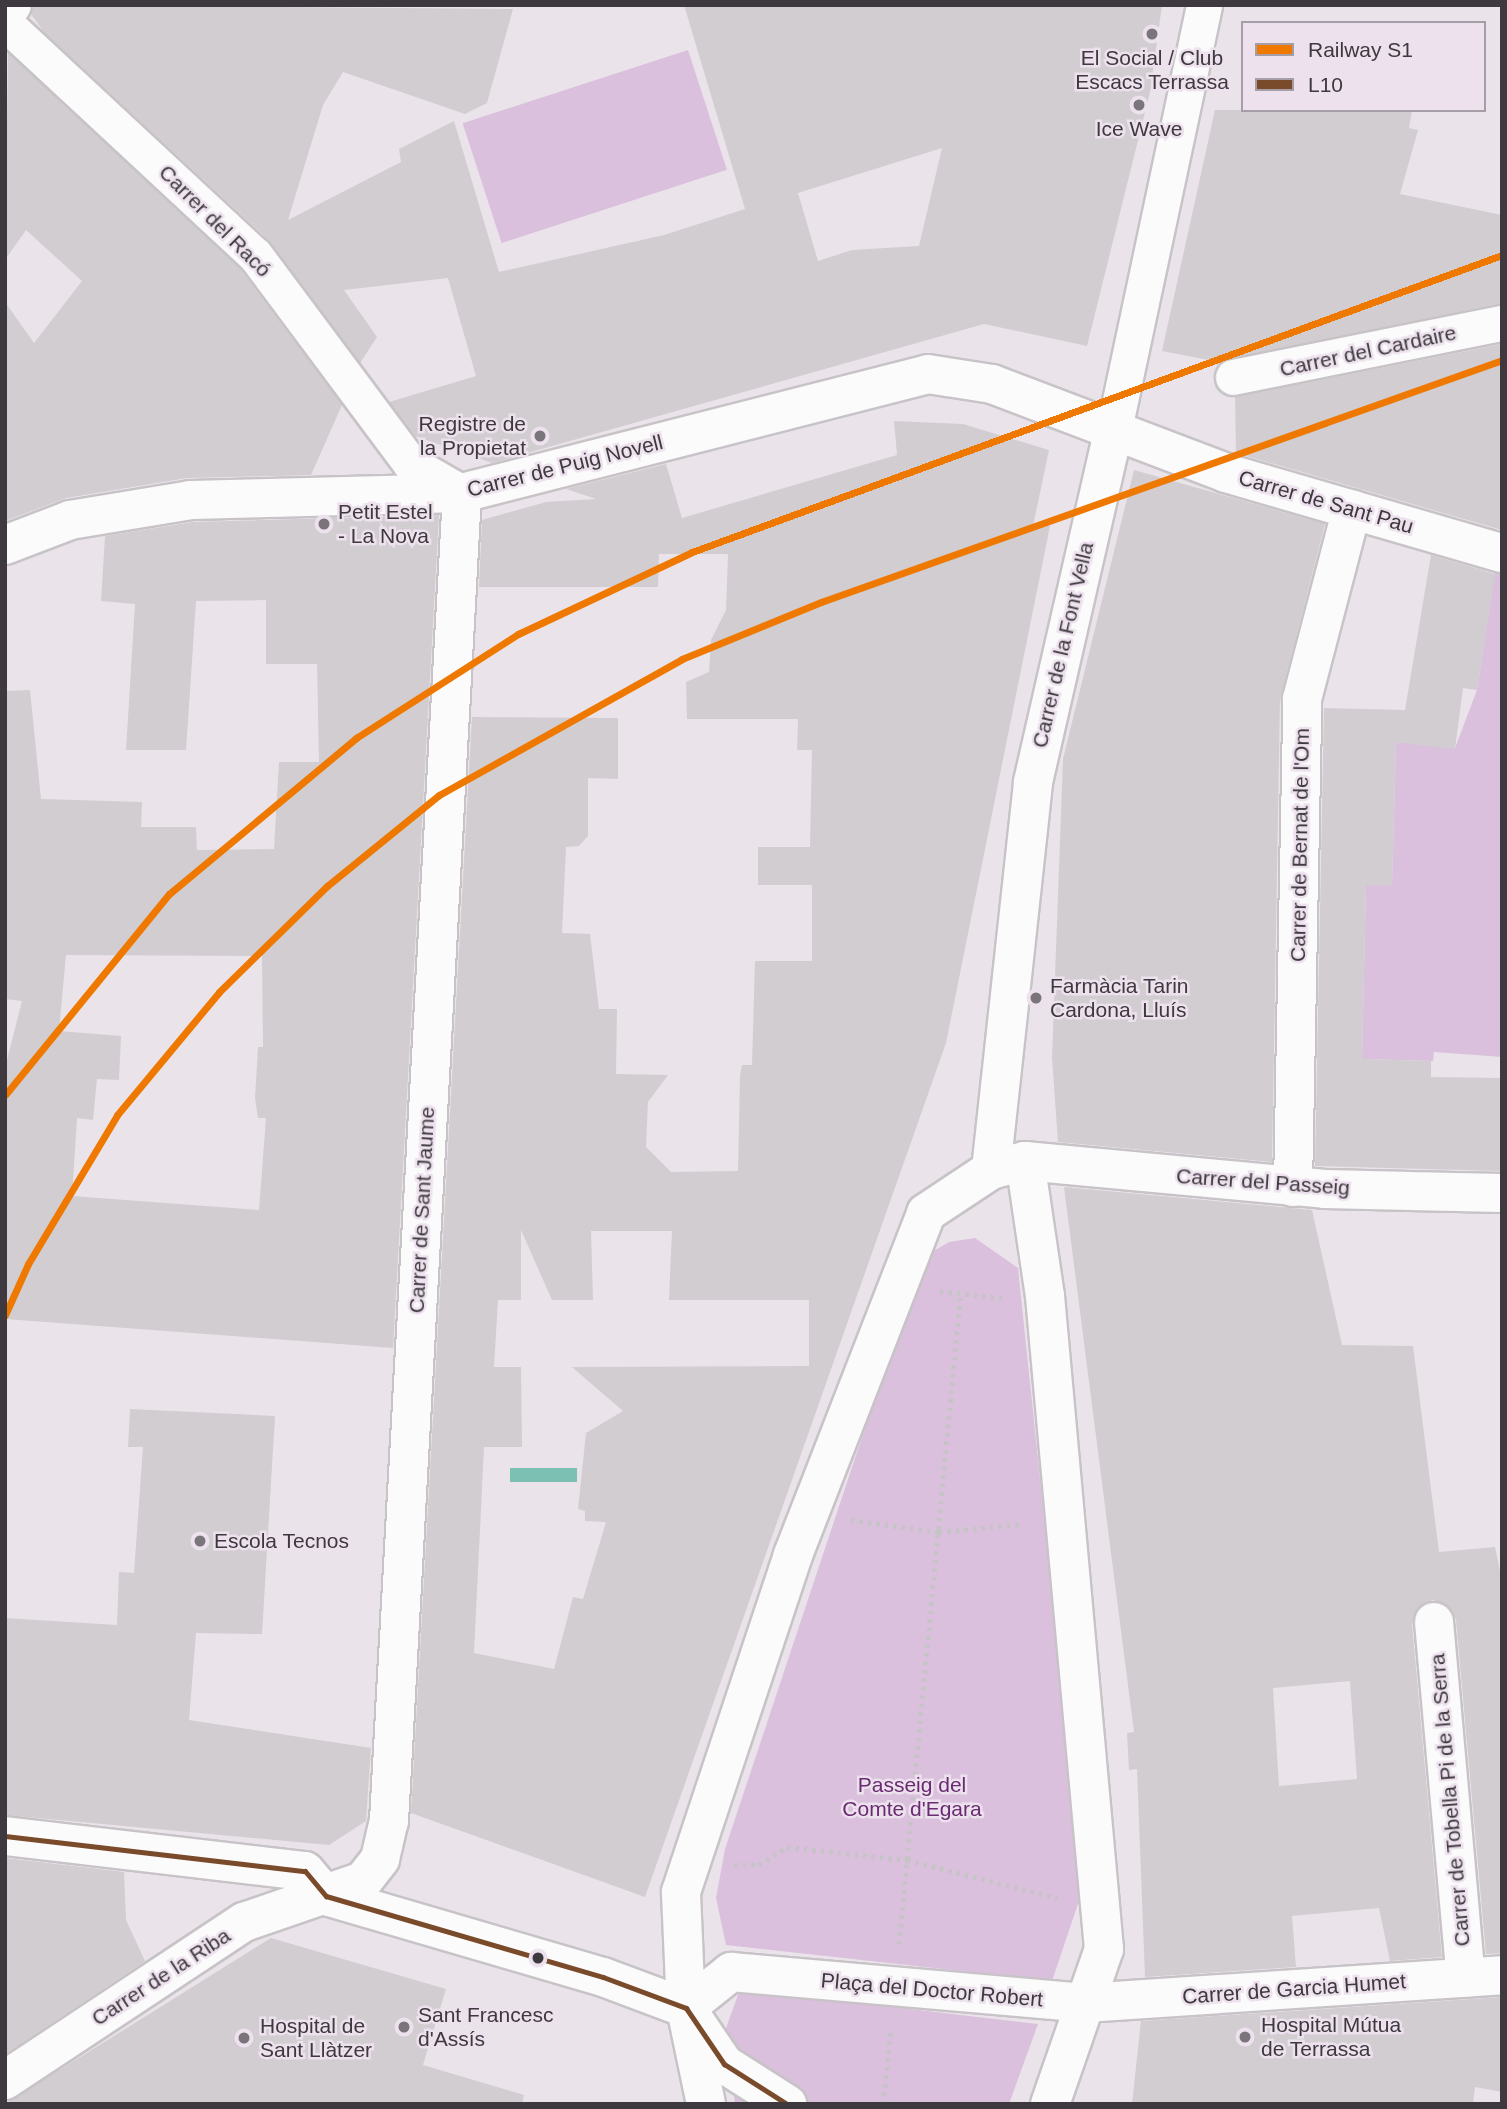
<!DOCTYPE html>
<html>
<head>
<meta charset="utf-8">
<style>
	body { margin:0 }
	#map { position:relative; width:1507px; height:2109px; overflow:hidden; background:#eae4ea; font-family:Arial,sans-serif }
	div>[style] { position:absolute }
	.green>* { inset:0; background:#dac0dd; transform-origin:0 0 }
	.water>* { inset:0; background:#7bc0b3; transform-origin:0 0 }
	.building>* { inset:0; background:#d1cdd1 }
	.path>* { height:4.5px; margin-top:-2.25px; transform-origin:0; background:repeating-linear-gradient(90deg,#c6c4c7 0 3.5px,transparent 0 8.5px) }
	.roads { filter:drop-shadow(2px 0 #c7c3c7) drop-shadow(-2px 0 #c7c3c7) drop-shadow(0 2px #c7c3c7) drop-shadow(0 -2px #c7c3c7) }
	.pedestrian>* { height:35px; margin:-17.5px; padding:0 17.5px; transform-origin:17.5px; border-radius:17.5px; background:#fcfbfc }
	.minor>* { height:38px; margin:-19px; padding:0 19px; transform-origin:19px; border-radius:19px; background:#fcfbfc }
	.bus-1>* { height:5px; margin:-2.5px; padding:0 2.5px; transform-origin:2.5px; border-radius:2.5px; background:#7a4b2a }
	.rail-1>* { height:7px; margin:-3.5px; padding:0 3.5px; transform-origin:3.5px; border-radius:3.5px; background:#ef7900 }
	.dots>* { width:19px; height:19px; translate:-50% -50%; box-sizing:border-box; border:4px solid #ece1ed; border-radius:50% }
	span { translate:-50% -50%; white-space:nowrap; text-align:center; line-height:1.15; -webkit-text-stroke:5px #ece1ed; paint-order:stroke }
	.poi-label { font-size:21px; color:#3d393e }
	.right { translate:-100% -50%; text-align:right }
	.left { translate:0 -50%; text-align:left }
	.street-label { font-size:21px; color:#3d393e }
	.park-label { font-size:21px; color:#692b71 }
	.frame { position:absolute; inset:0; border:7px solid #3d393e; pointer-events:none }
	.legend { position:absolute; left:1241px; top:21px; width:245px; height:91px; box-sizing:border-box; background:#ece1ed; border:2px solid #a69ea7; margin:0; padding:9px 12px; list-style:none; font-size:21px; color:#3d393e }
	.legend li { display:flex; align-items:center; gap:14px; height:35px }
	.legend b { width:35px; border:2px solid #a69ea7 }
</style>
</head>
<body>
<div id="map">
	<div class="green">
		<i style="left:688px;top:50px;width:126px;height:237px;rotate:72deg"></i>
		<i style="clip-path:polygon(1495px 571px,1502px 574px,1502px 1057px,1434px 1052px,1433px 1061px,1362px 1059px,1366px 885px,1392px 884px,1396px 742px,1455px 748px,1477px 690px)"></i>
		<i style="clip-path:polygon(975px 1238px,1018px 1268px,1083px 1889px,1052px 1981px,726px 1945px,716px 1898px,725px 1849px,914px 1281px,927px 1255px,949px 1242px)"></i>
		<i style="clip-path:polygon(740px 1989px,1038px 2024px,1009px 2104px,735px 2104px,725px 2031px)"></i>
	</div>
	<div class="water">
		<i style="left:510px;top:1468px;width:67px;height:14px"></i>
	</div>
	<div class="building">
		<i style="clip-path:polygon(evenodd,34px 5px,513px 9px,487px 103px,465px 114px,343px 72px,323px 105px,288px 220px,401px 162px,399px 149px,454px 121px,499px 272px,664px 235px,745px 209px,684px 5px,1162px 5px,1150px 92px,1087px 346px,984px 324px,492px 463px,415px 436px,389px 402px,476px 376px,448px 278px,344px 290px,377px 337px,360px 363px,269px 240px,44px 32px,31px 14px,34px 5px,942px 148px,919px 246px,852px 250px,818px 261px,798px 193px,942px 148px)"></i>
		<i style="clip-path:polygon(8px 53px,240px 269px,342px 405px,311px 475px,187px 478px,66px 498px,5px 521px,5px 302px,34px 343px,82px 281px,26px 230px,5px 260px)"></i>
		<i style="clip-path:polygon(1215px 110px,1412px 110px,1409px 128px,1418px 130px,1400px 194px,1502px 215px,1502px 303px,1219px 362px,1162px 351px)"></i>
		<i style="clip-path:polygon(1502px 344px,1502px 530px,1236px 453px,1235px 397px)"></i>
		<i style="clip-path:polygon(evenodd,894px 421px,963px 424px,1049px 450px,1033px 526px,1050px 526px,946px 1043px,645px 1897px,411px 1813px,472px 717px,618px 718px,618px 779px,588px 778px,588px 836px,579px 846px,566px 847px,562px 933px,590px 934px,599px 1009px,617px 1009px,616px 1074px,668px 1075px,648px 1102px,646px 1147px,671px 1172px,738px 1171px,740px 1075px,742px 1065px,752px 1065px,755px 961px,812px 961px,812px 885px,758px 885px,758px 847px,810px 847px,812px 750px,797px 750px,798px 719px,687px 719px,686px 682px,709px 672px,711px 640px,726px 610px,728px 554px,659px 554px,658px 587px,479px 587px,482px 520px,546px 502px,596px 499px,566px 489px,666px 464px,682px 518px,897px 455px,894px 421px,521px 1230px,552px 1300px,593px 1300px,591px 1231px,672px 1231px,669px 1300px,809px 1300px,809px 1366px,572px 1367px,623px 1411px,586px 1433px,578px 1509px,585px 1511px,585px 1521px,606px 1522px,583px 1599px,573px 1597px,554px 1669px,474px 1653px,484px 1447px,522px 1447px,521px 1367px,494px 1367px,498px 1300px,521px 1300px,521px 1230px)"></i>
		<i style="clip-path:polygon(1134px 470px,1325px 524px,1280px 699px,1272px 1162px,1058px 1142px,1052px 1058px,1063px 759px)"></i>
		<i style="clip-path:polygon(evenodd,439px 515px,393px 1348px,5px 1319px,5px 1068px,22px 1001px,5px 999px,5px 691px,30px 690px,41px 799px,142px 802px,141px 827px,196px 827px,197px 850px,274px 849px,279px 762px,319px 762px,317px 664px,266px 664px,266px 600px,196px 601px,186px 750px,126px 750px,135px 604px,101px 601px,105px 536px,193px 522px,439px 515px,66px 955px,262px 956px,263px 1047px,258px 1047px,255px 1098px,258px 1118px,266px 1118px,259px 1210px,72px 1196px,77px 1118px,93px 1120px,97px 1079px,119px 1080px,121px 1036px,59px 1031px,66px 955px)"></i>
		<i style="clip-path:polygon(1431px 555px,1495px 574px,1477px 690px,1463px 688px,1455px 749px,1396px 742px,1392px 885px,1366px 885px,1362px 1059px,1431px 1061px,1431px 1077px,1502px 1078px,1502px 1171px,1315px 1166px,1324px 708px,1405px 710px)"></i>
		<i style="clip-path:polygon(evenodd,1064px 1187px,1312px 1210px,1342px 1345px,1413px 1346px,1439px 1552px,1495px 1547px,1502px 1581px,1502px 1953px,1486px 1954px,1456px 1620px,1451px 1609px,1433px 1600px,1421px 1605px,1412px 1624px,1442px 1957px,1390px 1961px,1379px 1908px,1292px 1916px,1296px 1967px,1145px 1977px,1137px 1769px,1129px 1770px,1127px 1733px,1134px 1732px,1064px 1187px,1350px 1681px,1357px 1779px,1279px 1786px,1273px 1688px,1350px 1681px)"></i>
		<i style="clip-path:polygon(130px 1409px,275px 1416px,262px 1634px,196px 1633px,189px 1720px,371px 1748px,366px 1821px,329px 1845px,5px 1815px,5px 1618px,117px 1625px,119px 1572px,134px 1573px,143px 1447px,128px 1447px)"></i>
		<i style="clip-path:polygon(5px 1858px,124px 1872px,126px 1920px,145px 1961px,5px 2054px)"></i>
		<i style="clip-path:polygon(271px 1938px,446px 1989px,423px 2065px,524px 2095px,522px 2104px,5px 2104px)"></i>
		<i style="clip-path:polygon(1502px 1997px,1502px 2092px,1475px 2087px,1473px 2104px,1132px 2104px,1141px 2021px)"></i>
	</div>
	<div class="path">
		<i style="left:940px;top:1291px;width:63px;rotate:6.3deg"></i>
		<i style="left:851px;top:1520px;width:89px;rotate:7.8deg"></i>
		<i style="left:939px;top:1532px;width:84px;rotate:-5.4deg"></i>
		<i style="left:734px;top:1865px;width:25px"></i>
		<i style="left:759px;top:1865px;width:33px;rotate:-33deg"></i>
		<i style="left:787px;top:1847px;width:121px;rotate:6.2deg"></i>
		<i style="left:907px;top:1860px;width:155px;rotate:14.2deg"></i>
		<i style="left:899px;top:1944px;width:649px;rotate:-84.61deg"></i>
		<i style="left:883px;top:2104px;width:75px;rotate:-83.9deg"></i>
	</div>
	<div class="roads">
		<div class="pedestrian">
			<i style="left:5px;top:23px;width:341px;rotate:42.9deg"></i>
			<i style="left:255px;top:255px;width:259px;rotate:53.3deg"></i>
			<i style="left:410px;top:463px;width:60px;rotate:30deg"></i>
			<i style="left:1233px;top:377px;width:274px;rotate:-11.4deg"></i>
			<i style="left:1114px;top:429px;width:433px;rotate:-78deg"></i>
		</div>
		<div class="minor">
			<i style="left:5px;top:15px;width:12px;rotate:-55deg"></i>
			<i style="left:5px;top:545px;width:70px;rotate:-21deg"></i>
			<i style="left:70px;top:520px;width:123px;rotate:-9.4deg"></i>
			<i style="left:191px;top:500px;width:271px;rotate:-1.5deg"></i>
			<i style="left:462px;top:493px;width:481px;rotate:-14.3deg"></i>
			<i style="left:928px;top:374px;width:65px;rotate:8.9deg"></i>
			<i style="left:992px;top:384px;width:250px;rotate:20.8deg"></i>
			<i style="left:1226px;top:473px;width:287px;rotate:16.2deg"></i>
			<i style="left:1025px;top:1161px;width:136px;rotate:81.6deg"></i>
			<i style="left:1045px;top:1296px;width:656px;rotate:84.84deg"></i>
			<i style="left:1104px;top:1949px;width:164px;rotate:109.2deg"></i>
			<i style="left:991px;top:1170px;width:390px;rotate:-83.8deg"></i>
			<i style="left:1033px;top:782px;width:362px;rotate:-77.1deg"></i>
			<i style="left:1293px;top:1187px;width:488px;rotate:-88.9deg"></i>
			<i style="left:1302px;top:699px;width:196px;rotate:-75.3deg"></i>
			<i style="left:1434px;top:1622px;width:357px;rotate:84.9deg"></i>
			<i style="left:5px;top:1836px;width:302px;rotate:6.7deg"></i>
			<i style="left:305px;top:1871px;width:33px;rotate:50deg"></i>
			<i style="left:326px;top:1896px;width:289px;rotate:16.3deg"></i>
			<i style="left:603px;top:1977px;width:89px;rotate:20.5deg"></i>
			<i style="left:686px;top:2008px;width:68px;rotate:55.8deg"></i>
			<i style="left:724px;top:2064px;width:75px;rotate:32.4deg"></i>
			<i style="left:686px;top:2008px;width:58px;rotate:-38.7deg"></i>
			<i style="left:731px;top:1972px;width:355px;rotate:5deg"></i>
			<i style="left:1085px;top:2003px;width:418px;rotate:-3.8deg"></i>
			<i style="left:5px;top:2080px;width:287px;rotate:-33.5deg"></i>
			<i style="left:244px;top:1922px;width:126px;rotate:-19deg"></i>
			<i style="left:363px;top:1881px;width:28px;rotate:-52deg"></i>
			<i style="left:380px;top:1859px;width:39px;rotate:-77deg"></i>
			<i style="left:389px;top:1821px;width:1330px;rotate:-86.85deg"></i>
			<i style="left:706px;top:2104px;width:98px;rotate:-101.8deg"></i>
			<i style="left:686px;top:2008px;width:116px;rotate:-92.5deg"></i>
			<i style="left:681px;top:1892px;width:355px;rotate:-71.6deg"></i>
			<i style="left:793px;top:1555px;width:367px;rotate:-68.7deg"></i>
			<i style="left:926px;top:1213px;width:78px;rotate:-33.5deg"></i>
			<i style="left:991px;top:1170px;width:35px;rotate:-15deg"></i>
			<i style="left:1025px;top:1161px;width:301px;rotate:5.3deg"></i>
			<i style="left:1325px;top:1189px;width:177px;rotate:1.3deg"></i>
		</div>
	</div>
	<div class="bus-1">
		<i style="left:5px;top:1836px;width:302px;rotate:6.7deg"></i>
		<i style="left:305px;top:1871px;width:33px;rotate:50deg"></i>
		<i style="left:326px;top:1896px;width:289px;rotate:16.3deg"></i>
		<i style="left:603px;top:1977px;width:89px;rotate:20.5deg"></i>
		<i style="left:686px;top:2008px;width:68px;rotate:55.8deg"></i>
		<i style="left:724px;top:2064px;width:75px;rotate:32.4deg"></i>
	</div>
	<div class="rail-1">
		<i style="left:5px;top:1095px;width:259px;rotate:-50.8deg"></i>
		<i style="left:169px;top:894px;width:244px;rotate:-39.8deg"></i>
		<i style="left:356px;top:738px;width:193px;rotate:-32.7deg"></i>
		<i style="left:518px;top:634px;width:192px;rotate:-25.2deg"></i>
		<i style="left:692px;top:552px;width:863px;rotate:-20.14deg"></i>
		<i style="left:5px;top:1315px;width:56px;rotate:-65.7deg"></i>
		<i style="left:28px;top:1264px;width:174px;rotate:-59.1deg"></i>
		<i style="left:117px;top:1115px;width:160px;rotate:-50.3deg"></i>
		<i style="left:219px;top:992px;width:151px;rotate:-44.5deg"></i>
		<i style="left:327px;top:886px;width:144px;rotate:-39.1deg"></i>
		<i style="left:439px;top:795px;width:278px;rotate:-29.2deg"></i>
		<i style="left:682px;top:659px;width:150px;rotate:-22.3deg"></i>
		<i style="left:821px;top:602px;width:723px;rotate:-19.56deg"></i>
	</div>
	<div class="dots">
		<i style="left:1152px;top:34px;background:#7a757a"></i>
		<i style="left:1139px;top:105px;background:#7a757a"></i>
		<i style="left:540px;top:436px;background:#7a757a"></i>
		<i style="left:324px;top:524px;background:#7a757a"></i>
		<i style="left:1036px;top:998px;background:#7a757a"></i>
		<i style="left:200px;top:1541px;background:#7a757a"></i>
		<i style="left:538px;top:1958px;background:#3d393e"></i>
		<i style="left:404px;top:2027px;background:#7a757a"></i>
		<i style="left:1245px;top:2037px;background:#7a757a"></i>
		<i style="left:244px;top:2038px;background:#7a757a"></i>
	</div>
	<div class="poi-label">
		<span style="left:1152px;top:70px">El Social / Club<br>Escacs Terrassa</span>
		<span style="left:1139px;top:129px">Ice Wave</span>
		<span class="right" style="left:526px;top:436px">Registre de<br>la Propietat</span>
		<span class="left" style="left:338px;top:524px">Petit Estel<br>- La Nova</span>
		<span class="left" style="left:1050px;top:998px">Farmàcia Tarin<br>Cardona, Lluís</span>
		<span class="left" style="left:214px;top:1541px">Escola Tecnos</span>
		<span class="left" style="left:418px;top:2027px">Sant Francesc<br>d'Assís</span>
		<span class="left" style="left:1261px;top:2037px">Hospital Mútua<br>de Terrassa</span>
		<span class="left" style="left:260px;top:2038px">Hospital de<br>Sant Llàtzer</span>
	</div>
	<div class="street-label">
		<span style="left:215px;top:221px;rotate:45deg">Carrer del Racó</span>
		<span style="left:1368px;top:351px;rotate:-12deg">Carrer del Cardaire</span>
		<span style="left:565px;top:466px;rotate:-14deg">Carrer de Puig Novell</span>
		<span style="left:1326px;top:502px;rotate:16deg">Carrer de Sant Pau</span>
		<span style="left:1063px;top:645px;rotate:-77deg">Carrer de la Font Vella</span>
		<span style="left:1300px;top:845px;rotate:-89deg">Carrer de Bernat de l'Om</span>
		<span style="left:1263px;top:1182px;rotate:4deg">Carrer del Passeig</span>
		<span style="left:422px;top:1210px;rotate:-87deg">Carrer de Sant Jaume</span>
		<span style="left:1450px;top:1800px;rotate:-95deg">Carrer de Tobella Pi de la Serra</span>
		<span style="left:161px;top:1977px;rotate:-33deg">Carrer de la Riba</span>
		<span style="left:1294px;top:1989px;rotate:-4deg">Carrer de Garcia Humet</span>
		<span style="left:932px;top:1990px;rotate:5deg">Plaça del Doctor Robert</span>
	</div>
	<div class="park-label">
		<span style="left:912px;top:1797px">Passeig del<br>Comte d'Egara</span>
	</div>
	<div class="frame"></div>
	<ul class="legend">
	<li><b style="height:9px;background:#ef7900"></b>Railway S1</li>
	<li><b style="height:9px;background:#7a4b2a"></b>L10</li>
	</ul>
</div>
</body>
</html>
